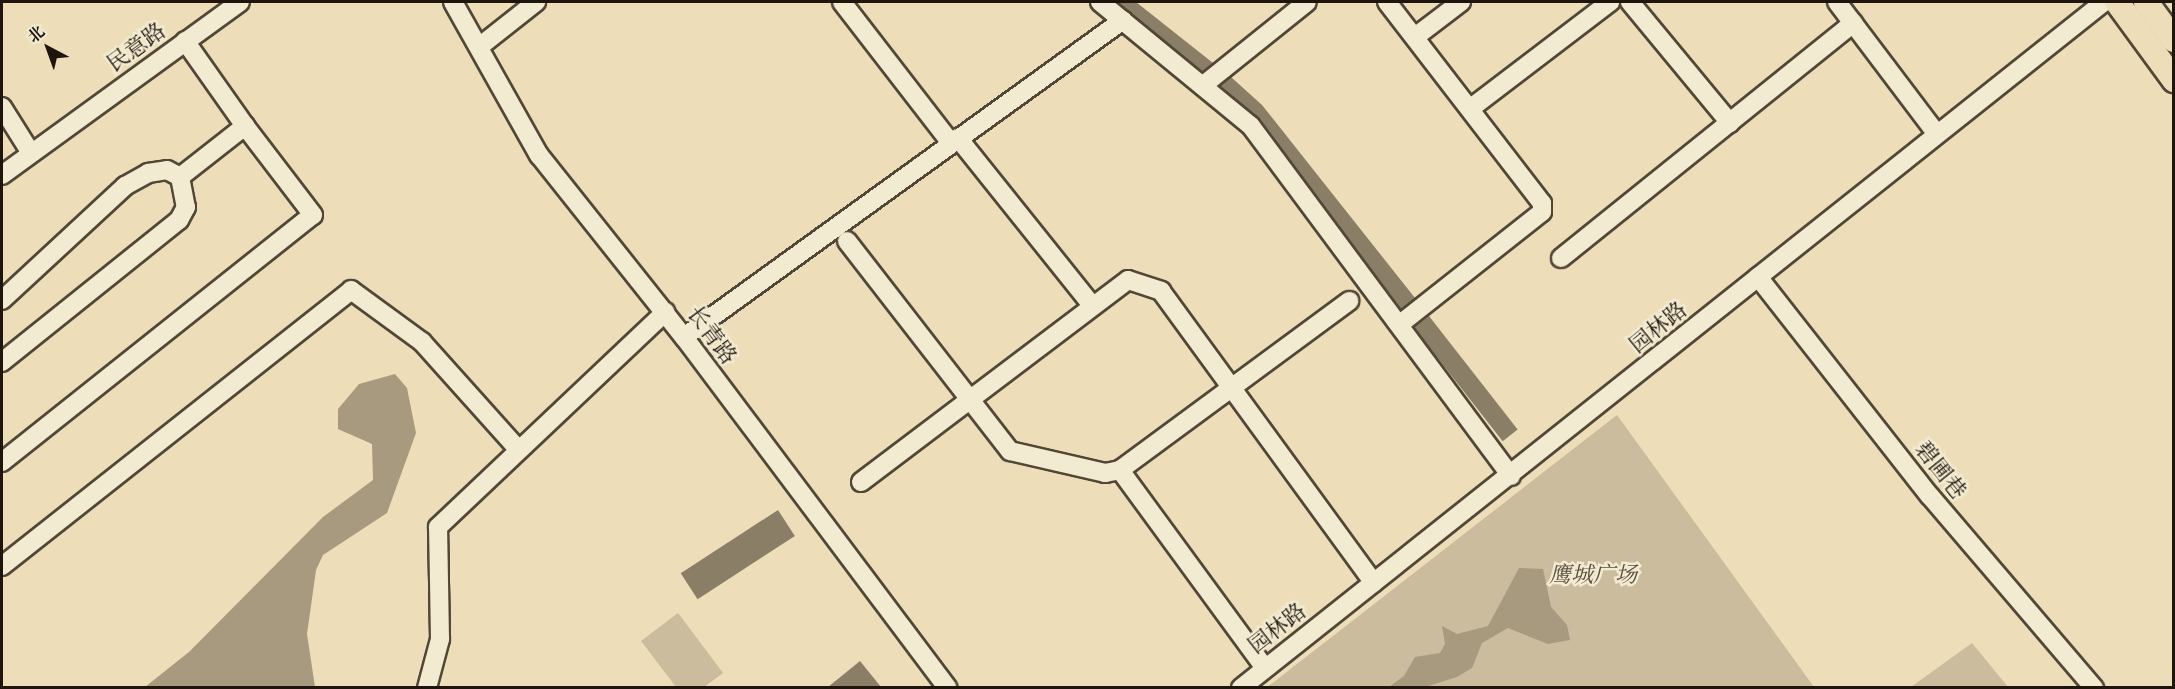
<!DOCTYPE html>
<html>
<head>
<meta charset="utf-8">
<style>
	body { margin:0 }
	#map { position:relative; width:2175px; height:689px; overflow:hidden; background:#eddeb9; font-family:"EB Garamond","Noto Serif SC",serif }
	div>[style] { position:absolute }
	.green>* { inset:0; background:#cabc9c }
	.water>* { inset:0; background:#a79a7e }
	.building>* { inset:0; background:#8a7e66; transform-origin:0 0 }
	.roads { filter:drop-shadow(2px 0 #524737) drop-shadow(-2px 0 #524737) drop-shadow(0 2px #524737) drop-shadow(0 -2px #524737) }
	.minor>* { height:18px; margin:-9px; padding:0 9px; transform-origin:9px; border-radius:9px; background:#f3ead2 }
	.major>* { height:24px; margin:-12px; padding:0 12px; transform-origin:12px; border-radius:12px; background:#eddeb9 }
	span { translate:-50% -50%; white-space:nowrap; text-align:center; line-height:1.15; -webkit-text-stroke:5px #f3ead2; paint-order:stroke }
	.street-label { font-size:22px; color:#1f150c }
	.park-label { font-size:22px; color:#5b4f3e; font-style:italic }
	.frame { position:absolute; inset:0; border:3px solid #1f150c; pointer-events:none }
	.north { position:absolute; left:18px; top:18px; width:60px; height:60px; -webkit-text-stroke:4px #f3ead2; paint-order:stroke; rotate:319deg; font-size:16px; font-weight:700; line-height:24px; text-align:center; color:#1f150c }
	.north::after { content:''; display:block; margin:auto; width:21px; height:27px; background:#1f150c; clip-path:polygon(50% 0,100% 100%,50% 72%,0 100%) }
</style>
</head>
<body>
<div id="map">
	<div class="green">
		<i style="clip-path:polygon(1617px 415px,1814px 687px,1266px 688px)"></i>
		<i style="clip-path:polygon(678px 613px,723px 673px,704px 687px,676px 687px,641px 641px)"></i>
		<i style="clip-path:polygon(1972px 643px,2008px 687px,1911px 687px)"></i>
	</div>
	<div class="water">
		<i style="clip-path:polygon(395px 374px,407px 388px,416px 433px,387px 513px,323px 555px,316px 570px,307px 634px,315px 687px,145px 687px,189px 652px,323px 517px,373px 480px,372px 444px,338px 429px,338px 409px,359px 384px)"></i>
		<i style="clip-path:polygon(1519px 568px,1543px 569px,1551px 607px,1567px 625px,1570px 640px,1548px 644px,1508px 628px,1482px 643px,1472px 668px,1457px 677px,1425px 687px,1389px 687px,1404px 676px,1415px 657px,1440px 653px,1445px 644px,1442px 626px,1457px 634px,1488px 626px)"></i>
	</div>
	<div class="building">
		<i style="clip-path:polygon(1117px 2px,1136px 2px,1213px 63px,1202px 72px)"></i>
		<i style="clip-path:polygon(1231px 77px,1262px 105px,1415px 298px,1401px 309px,1260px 119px,1220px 86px)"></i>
		<i style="left:1429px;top:316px;width:144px;height:19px;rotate:52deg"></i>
		<i style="left:778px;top:510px;width:31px;height:116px;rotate:57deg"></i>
		<i style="clip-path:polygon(860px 661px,881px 687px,828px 687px)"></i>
	</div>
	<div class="roads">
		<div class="minor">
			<i style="left:453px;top:2px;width:176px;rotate:60.7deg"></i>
			<i style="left:539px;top:155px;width:233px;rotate:51.5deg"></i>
			<i style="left:684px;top:337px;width:439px;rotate:53.1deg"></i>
			<i style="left:842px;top:2px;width:178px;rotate:52.3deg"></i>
			<i style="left:1100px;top:2px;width:195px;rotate:39.4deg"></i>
			<i style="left:1251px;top:126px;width:436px;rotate:53.4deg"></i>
			<i style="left:1387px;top:2px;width:254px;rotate:52.4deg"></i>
			<i style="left:1542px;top:203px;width:9px;rotate:90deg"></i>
			<i style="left:1542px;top:212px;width:182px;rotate:141.7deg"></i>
			<i style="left:1630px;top:2px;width:157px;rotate:50.4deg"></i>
			<i style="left:1837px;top:2px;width:164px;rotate:52.9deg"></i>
			<i style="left:1415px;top:37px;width:58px;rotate:-37.3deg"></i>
			<i style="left:479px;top:47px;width:73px;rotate:-38.3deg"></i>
			<i style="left:1206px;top:83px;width:129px;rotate:-38.7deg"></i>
			<i style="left:2px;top:107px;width:54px;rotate:57.8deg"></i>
			<i style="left:1471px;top:108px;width:175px;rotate:-37.3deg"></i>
			<i style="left:958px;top:138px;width:214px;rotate:51.3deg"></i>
			<i style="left:2px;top:175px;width:294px;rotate:-36deg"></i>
			<i style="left:180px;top:177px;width:83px;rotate:-38.1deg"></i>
			<i style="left:245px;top:126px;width:104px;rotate:-125.2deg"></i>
			<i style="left:847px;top:241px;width:266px;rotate:52.2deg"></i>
			<i style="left:1010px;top:451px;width:98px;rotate:13deg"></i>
			<i style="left:1105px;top:473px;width:15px;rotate:-11deg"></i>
			<i style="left:1120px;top:470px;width:285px;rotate:-36.4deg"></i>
			<i style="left:1561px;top:258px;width:375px;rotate:-38.8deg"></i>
			<i style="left:1758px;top:277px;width:278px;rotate:51.9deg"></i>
			<i style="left:1930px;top:496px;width:253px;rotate:49.5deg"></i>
			<i style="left:2px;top:300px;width:168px;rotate:-42.8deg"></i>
			<i style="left:125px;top:186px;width:26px;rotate:-29deg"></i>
			<i style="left:148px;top:173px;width:19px;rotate:-9deg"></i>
			<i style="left:167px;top:170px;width:15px;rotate:28deg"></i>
			<i style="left:180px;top:177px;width:31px;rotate:79deg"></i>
			<i style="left:186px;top:207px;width:15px;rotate:118deg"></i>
			<i style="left:179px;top:220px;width:227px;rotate:141.3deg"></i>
			<i style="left:684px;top:337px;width:541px;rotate:-35.83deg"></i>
			<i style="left:2px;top:462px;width:397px;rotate:-38.5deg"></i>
			<i style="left:313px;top:215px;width:112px;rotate:-127.4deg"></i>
			<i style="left:1120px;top:470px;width:245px;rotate:53.8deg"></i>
			<i style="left:861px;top:482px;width:335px;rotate:-37.1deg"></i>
			<i style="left:1128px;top:280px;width:35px;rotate:18deg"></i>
			<i style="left:1161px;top:291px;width:361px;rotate:53.9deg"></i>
			<i style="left:2px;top:566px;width:445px;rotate:-38.3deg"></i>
			<i style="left:351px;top:290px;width:88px;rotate:36.2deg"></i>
			<i style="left:422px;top:342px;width:142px;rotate:48.1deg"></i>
			<i style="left:427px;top:688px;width:51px;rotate:-75.1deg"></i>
			<i style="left:440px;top:639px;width:112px;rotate:-91deg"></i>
			<i style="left:438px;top:527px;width:313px;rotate:-43.4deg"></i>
			<i style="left:1241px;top:688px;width:1102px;rotate:-38.48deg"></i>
		</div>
		<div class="major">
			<i style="left:2117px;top:2px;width:97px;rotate:53.8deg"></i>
			<i style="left:2146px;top:2px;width:47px;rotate:53.6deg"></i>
		</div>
	</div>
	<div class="street-label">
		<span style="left:136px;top:47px;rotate:-36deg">民意路</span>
		<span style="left:1658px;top:327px;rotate:-39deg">园林路</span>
		<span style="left:712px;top:335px;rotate:53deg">长青路</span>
		<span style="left:1941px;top:470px;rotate:51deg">碧圃巷</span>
		<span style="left:1277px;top:628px;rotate:-38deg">园林路</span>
	</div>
	<div class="park-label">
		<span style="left:1593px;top:575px">鹰城广场</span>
	</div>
	<div class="frame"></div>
	<div class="north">北</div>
</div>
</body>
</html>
